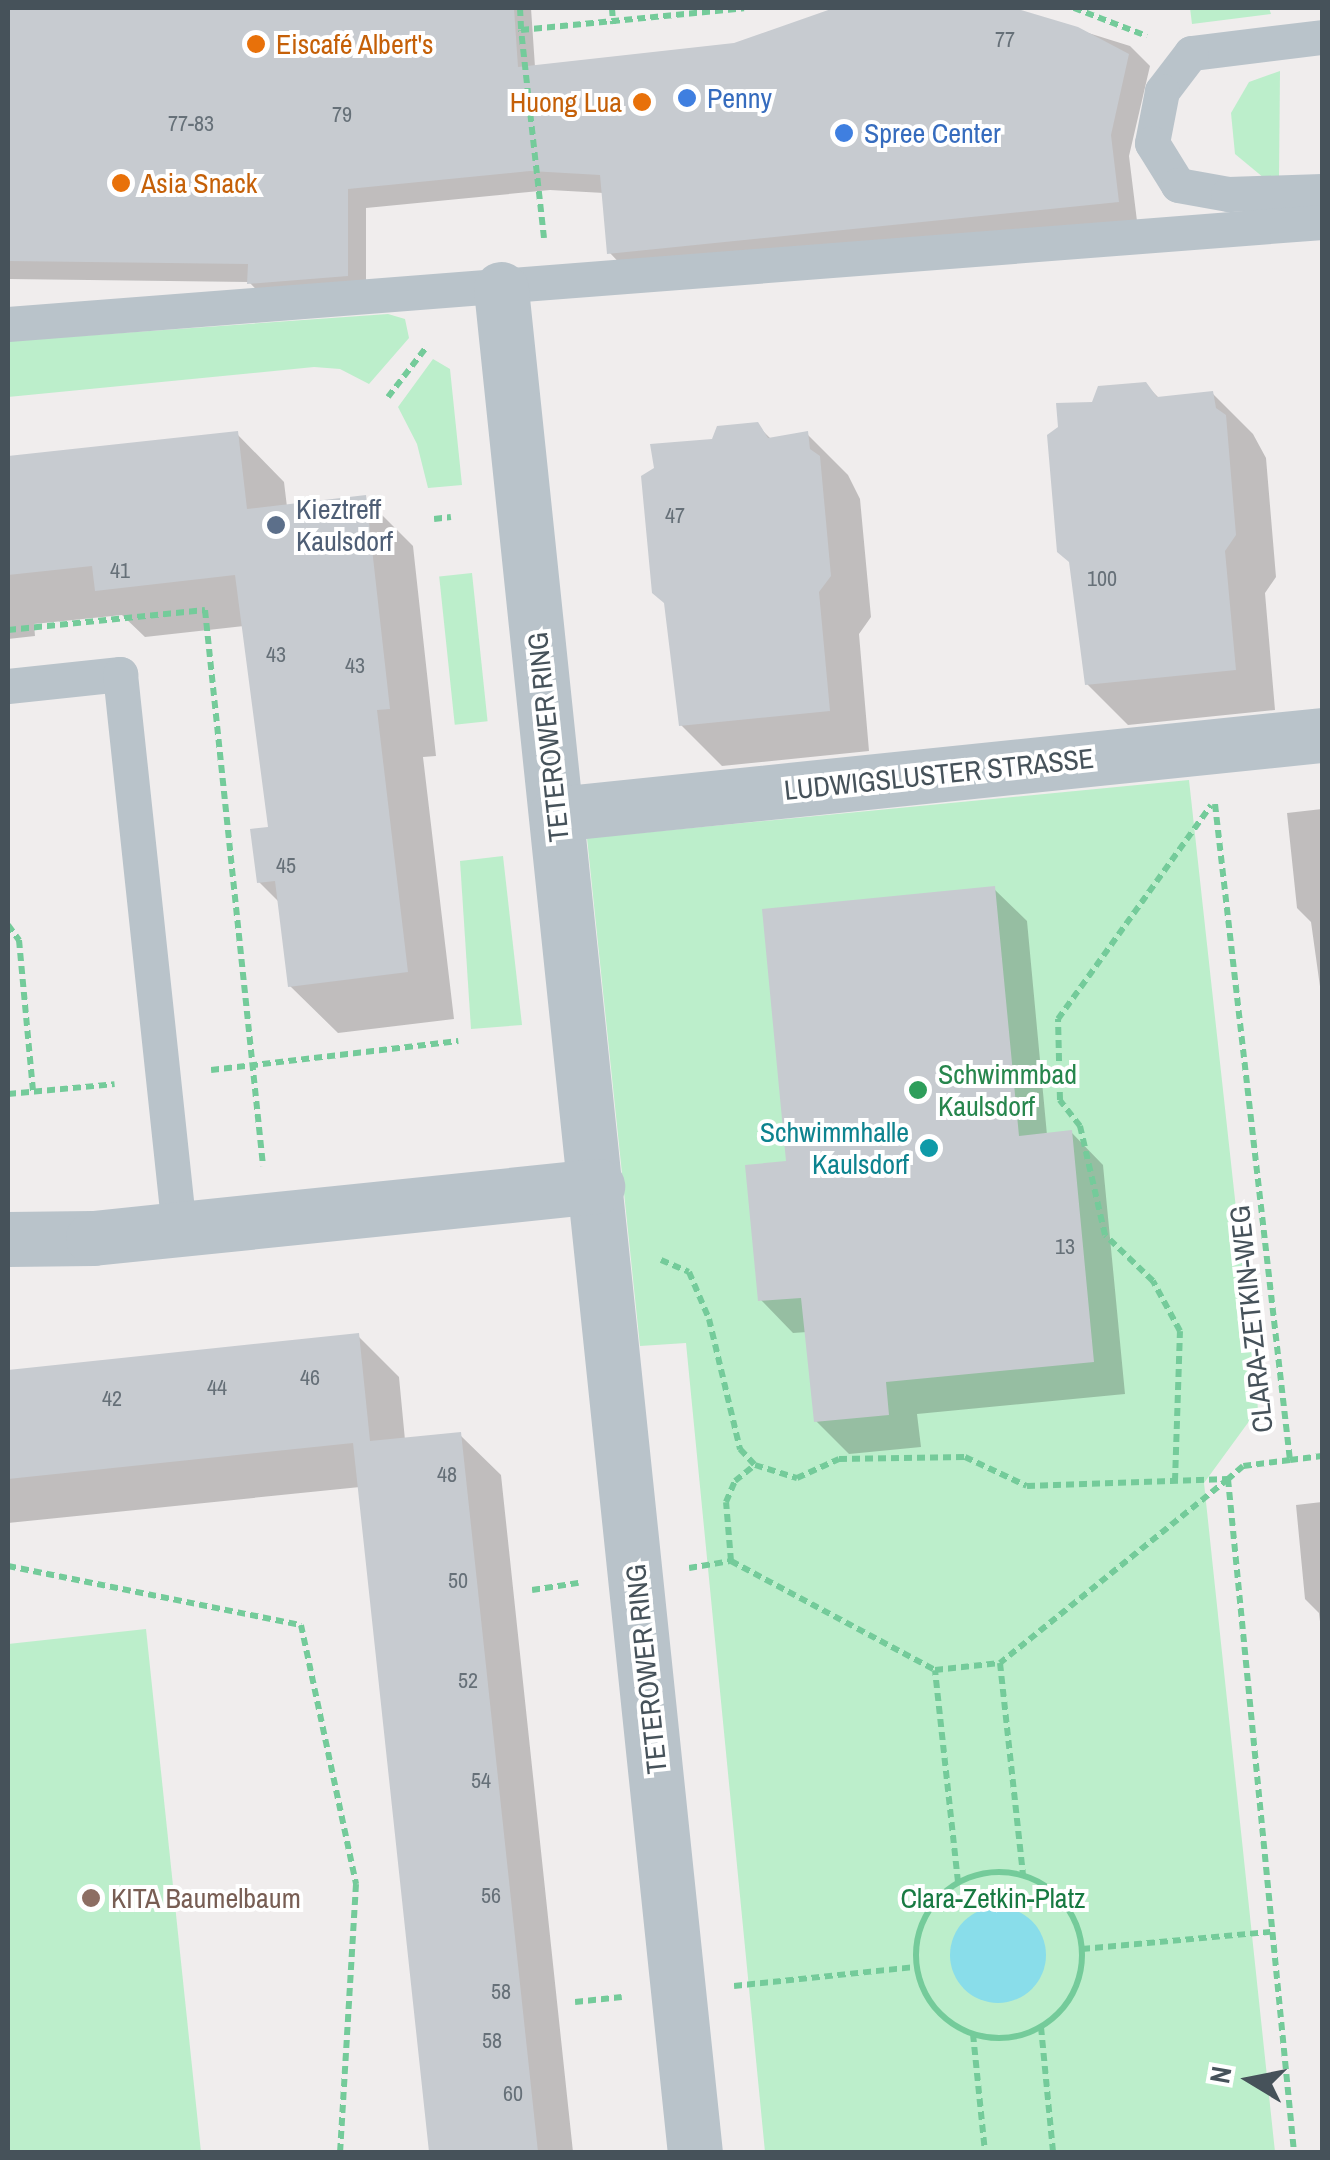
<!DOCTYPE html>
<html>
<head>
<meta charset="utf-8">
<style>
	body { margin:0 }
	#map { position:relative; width:1330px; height:2160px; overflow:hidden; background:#f0eded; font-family:"Archivo Narrow",sans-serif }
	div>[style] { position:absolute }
	.green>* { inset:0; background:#bceecb; transform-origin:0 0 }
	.water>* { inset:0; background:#89ddea }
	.round { border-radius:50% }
	.shadow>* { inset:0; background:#0003 }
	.building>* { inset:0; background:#c7cbd0 }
	.path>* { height:6px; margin-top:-3px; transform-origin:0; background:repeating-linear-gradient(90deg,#74cb9a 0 8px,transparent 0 13px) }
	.path>.ring { margin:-3px; padding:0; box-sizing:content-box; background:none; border:6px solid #74cb9a; border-radius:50% }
	.lane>* { height:35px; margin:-17.5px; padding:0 17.5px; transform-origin:17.5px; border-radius:17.5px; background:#b9c3ca }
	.street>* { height:55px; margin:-27.5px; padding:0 27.5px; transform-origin:27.5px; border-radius:27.5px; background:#b9c3ca }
	.dots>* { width:28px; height:28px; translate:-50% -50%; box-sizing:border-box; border:5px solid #fff; border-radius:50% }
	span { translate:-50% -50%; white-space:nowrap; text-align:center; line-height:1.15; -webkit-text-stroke:8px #fff; paint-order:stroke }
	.number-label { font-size:22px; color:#667078 }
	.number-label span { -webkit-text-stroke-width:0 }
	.food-label { font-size:28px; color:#c56008 }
	.left { translate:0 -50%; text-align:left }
	.right { translate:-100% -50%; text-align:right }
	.shop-label { font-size:28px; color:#366cbe }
	.service-label { font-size:28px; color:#4e5e75 }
	.street-label { font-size:28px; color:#46525a }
	.leisure-label { font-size:28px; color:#27864d }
	.culture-label { font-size:28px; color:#0d838f }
	.education-label { font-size:28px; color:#785e54 }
	.park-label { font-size:28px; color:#187a42 }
	.frame { position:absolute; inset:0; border:10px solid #46525a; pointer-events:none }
	.north { position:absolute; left:1200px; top:2030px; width:100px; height:100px; -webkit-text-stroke:8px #fff; paint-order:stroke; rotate:280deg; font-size:28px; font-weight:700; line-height:40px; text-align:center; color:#46525a }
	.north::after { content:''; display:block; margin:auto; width:35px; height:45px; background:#46525a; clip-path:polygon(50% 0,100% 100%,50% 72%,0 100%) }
</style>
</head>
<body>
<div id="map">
	<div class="green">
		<i style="clip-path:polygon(1190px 8px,1269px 8px,1271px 14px,1192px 24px)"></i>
		<i style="clip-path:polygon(1280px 71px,1279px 177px,1264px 178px,1235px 154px,1231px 113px,1249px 82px)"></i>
		<i style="clip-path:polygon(388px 314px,405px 319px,409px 338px,369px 384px,340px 369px,314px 367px,8px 397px,8px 341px)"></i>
		<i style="clip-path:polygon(433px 359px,450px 369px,462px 485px,428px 488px,417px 444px,398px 407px)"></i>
		<i style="left:472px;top:573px;width:149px;height:33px;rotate:84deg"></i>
		<i style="clip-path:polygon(1189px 780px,1258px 1409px,1204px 1483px,1275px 2152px,765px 2152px,686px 1343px,640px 1346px,587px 838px)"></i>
		<i style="clip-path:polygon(503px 856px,522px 1025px,471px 1029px,460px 861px)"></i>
		<i style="clip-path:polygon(146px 1629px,201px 2152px,8px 2152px,8px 1644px)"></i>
	</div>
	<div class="water">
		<i class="round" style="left:950px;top:1907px;width:96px;height:96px"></i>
	</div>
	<div class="shadow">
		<i style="clip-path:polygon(8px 8px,531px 8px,535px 67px,735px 46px,852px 8px,1018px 11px,1130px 46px,1150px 66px,1129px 156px,1137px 221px,629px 273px,610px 253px,604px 193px,550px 190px,366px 208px,366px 295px,269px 303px,249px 282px,8px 279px)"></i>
		<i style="clip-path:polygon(1145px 384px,1160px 399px,1212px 393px,1253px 434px,1266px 458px,1276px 577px,1265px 593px,1275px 710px,1128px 725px,1087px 684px,1093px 404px)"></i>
		<i style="clip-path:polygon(757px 425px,772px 440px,807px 434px,848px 475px,860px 499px,871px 617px,859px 634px,869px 751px,722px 766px,681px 725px,714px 441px)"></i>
		<i style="clip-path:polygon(237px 434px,284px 482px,287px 507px,365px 498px,413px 546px,436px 756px,423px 757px,454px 1019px,338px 1033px,290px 986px,280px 903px,259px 882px,271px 829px,244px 626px,145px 637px,122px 615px,34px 624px,35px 636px,8px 639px,8px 459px)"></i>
		<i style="clip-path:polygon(1322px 809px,1322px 1001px,1311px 922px,1297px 908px,1287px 813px)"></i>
		<i style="clip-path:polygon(994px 889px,1027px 921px,1047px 1135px,1071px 1132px,1103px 1165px,1125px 1394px,917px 1414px,921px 1447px,849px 1454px,816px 1421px,807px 1332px,793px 1333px,761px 1300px,789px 1163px)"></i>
		<i style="clip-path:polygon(358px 1336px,399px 1377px,405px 1440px,460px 1435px,501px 1475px,573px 2152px,431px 2152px,360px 1487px,8px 1523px,8px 1373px)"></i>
		<i style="clip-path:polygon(1322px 1502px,1322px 1639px,1319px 1613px,1305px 1599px,1296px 1505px)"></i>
	</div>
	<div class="building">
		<i style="clip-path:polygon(8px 8px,514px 8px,518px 67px,734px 43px,834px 8px,1014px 8px,1078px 27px,1129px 54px,1111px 135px,1119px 202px,607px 254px,600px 175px,530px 171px,348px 189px,348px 276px,247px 284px,248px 264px,8px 261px)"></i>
		<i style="clip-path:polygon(1146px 382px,1157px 397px,1213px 391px,1216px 408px,1226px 415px,1236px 535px,1225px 551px,1236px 670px,1085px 685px,1069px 562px,1057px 552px,1047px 435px,1058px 427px,1056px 403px,1092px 402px,1098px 386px)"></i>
		<i style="clip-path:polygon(758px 422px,768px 438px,808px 431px,810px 449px,820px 456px,831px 576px,819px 592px,830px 711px,679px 726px,664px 603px,652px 593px,641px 476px,654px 468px,650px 444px,712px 439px,717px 426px)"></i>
		<i style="clip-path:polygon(238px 431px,247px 509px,366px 495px,390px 709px,377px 710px,408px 972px,288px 987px,275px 881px,257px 883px,250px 829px,268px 827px,235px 575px,95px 591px,92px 566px,8px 575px,8px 456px)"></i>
		<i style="clip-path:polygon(995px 886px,1019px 1136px,1072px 1130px,1094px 1362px,886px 1382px,889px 1415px,814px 1422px,801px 1298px,758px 1301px,745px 1165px,786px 1161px,762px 909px)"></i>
		<i style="clip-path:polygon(359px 1333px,370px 1441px,461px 1432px,538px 2152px,429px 2152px,353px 1443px,8px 1479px,8px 1370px)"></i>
	</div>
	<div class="path">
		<i style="left:520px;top:8px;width:22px;rotate:87deg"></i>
		<i style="left:612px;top:8px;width:16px;rotate:86deg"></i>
		<i style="left:1074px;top:8px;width:78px;rotate:21deg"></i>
		<i style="left:544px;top:238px;width:209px;rotate:-96.3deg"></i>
		<i style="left:521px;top:30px;width:224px;rotate:-5.6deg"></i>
		<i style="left:388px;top:397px;width:61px;rotate:-52.4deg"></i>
		<i style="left:434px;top:519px;width:17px;rotate:-7deg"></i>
		<i style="left:8px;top:630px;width:198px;rotate:-5.8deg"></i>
		<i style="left:205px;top:610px;width:559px;rotate:84.04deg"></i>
		<i style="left:1215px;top:804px;width:660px;rotate:83.48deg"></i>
		<i style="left:1290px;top:1460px;width:47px;rotate:172.7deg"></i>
		<i style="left:1243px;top:1466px;width:20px;rotate:139deg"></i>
		<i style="left:1228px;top:1479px;width:676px;rotate:84.4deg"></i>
		<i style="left:8px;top:925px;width:19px;rotate:54deg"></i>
		<i style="left:19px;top:940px;width:152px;rotate:84.7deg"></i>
		<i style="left:211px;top:1070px;width:249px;rotate:-6.7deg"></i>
		<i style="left:8px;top:1094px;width:107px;rotate:-5.3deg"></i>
		<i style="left:661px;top:1260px;width:30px;rotate:23deg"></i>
		<i style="left:689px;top:1272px;width:51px;rotate:66.9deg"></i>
		<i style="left:709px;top:1319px;width:134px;rotate:76.6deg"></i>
		<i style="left:740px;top:1449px;width:22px;rotate:47deg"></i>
		<i style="left:755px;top:1465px;width:44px;rotate:17.2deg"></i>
		<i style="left:797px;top:1478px;width:46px;rotate:-24.3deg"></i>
		<i style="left:839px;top:1459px;width:126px;rotate:-0.9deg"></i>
		<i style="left:965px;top:1457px;width:68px;rotate:25.1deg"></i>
		<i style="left:1027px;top:1486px;width:201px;rotate:-2deg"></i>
		<i style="left:1228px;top:1479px;width:293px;rotate:141.1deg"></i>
		<i style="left:1290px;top:1460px;width:32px;rotate:-7deg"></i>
		<i style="left:1175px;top:1481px;width:150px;rotate:-88.1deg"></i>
		<i style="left:1180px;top:1331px;width:57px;rotate:-118.4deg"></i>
		<i style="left:1153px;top:1281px;width:66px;rotate:-136.2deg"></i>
		<i style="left:1105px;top:1235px;width:112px;rotate:-102.9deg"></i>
		<i style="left:1080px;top:1126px;width:33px;rotate:-128deg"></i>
		<i style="left:1060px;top:1100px;width:81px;rotate:-91.4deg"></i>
		<i style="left:1058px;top:1019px;width:263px;rotate:-54.4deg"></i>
		<i style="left:731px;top:1561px;width:59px;rotate:-94.8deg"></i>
		<i style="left:726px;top:1502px;width:23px;rotate:-67deg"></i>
		<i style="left:735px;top:1481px;width:26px;rotate:-39deg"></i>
		<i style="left:8px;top:1566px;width:299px;rotate:11.4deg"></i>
		<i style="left:301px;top:1625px;width:265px;rotate:78deg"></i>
		<i style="left:356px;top:1884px;width:268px;rotate:93.4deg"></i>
		<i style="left:689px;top:1568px;width:43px;rotate:-9.5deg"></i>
		<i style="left:731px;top:1561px;width:231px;rotate:28.1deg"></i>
		<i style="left:532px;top:1590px;width:47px;rotate:-8.7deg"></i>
		<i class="ring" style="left:916px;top:1872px;width:160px;height:160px"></i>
		<i style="left:958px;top:1882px;width:213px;rotate:-96.2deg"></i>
		<i style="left:935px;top:1670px;width:65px;rotate:-6.1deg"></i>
		<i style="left:1000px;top:1663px;width:213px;rotate:83.8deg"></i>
		<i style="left:1082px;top:1949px;width:189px;rotate:-5.2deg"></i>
		<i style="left:734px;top:1986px;width:183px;rotate:-6deg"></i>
		<i style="left:575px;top:2002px;width:47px;rotate:-6.1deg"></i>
		<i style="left:1041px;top:2027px;width:126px;rotate:84.5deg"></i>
		<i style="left:973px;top:2034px;width:119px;rotate:84.2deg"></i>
	</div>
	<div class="lane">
		<i style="left:1322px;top:37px;width:132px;rotate:173deg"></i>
		<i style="left:1191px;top:53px;width:48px;rotate:127.3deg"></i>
		<i style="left:1162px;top:91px;width:53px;rotate:100.9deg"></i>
		<i style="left:1152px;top:143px;width:49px;rotate:58.2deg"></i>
		<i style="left:1178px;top:185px;width:51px;rotate:10.2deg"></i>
		<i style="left:1228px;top:194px;width:94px;rotate:-1.8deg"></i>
		<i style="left:8px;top:324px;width:1318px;rotate:-4.44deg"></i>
		<i style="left:8px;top:686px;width:113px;rotate:-6.1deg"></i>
		<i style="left:120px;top:674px;width:558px;rotate:83.93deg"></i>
	</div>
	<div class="street">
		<i style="left:501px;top:289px;width:1873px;rotate:84.06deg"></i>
		<i style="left:556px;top:814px;width:770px;rotate:-5.89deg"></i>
		<i style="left:8px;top:1239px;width:85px;rotate:-0.7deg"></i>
		<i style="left:93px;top:1238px;width:507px;rotate:-5.89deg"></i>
	</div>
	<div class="dots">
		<i style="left:256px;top:44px;background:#e8710a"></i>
		<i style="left:687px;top:98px;background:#3f7fe0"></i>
		<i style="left:642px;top:102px;background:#e8710a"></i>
		<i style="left:844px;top:133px;background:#3f7fe0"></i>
		<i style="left:121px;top:183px;background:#e8710a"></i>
		<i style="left:276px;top:525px;background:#5c6f8a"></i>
		<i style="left:918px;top:1090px;background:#2e9e5b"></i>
		<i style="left:929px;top:1148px;background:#0f9aa8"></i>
		<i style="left:91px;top:1898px;background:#8d6e63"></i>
	</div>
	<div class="number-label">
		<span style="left:1005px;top:40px">77</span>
		<span style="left:342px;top:115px">79</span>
		<span style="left:191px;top:124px">77-83</span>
		<span style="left:675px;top:516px">47</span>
		<span style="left:120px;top:571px">41</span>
		<span style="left:1102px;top:579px">100</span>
		<span style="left:276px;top:655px">43</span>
		<span style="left:355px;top:666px">43</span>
		<span style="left:286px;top:866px">45</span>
		<span style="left:1065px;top:1247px">13</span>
		<span style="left:310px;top:1378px">46</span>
		<span style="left:217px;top:1388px">44</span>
		<span style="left:112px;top:1399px">42</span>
		<span style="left:447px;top:1475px">48</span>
		<span style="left:458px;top:1581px">50</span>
		<span style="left:468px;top:1681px">52</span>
		<span style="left:481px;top:1781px">54</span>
		<span style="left:491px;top:1896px">56</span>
		<span style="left:501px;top:1992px">58</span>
		<span style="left:492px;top:2041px">58</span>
		<span style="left:513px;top:2094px">60</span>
	</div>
	<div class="food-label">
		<span class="left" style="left:276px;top:44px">Eiscafé Albert's</span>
		<span class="right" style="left:622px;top:102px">Huong Lua</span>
		<span class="left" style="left:141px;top:183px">Asia Snack</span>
	</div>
	<div class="shop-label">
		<span class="left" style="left:707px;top:98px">Penny</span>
		<span class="left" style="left:864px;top:133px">Spree Center</span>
	</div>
	<div class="service-label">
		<span class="left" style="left:296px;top:525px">Kieztreff<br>Kaulsdorf</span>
	</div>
	<div class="street-label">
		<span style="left:548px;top:737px;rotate:-96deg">TETEROWER RING</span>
		<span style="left:939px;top:774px;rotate:-6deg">LUDWIGSLUSTER STRASSE</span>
		<span style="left:1251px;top:1319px;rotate:-96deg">CLARA-ZETKIN-WEG</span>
		<span style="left:646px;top:1669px;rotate:-96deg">TETEROWER RING</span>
	</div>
	<div class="leisure-label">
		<span class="left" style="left:938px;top:1090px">Schwimmbad<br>Kaulsdorf</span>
	</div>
	<div class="culture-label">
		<span class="right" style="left:909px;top:1148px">Schwimmhalle<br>Kaulsdorf</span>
	</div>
	<div class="education-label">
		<span class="left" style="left:111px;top:1898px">KITA Baumelbaum</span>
	</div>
	<div class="park-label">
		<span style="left:993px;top:1898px">Clara-Zetkin-Platz</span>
	</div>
	<div class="frame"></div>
	<div class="north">N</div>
</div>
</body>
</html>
